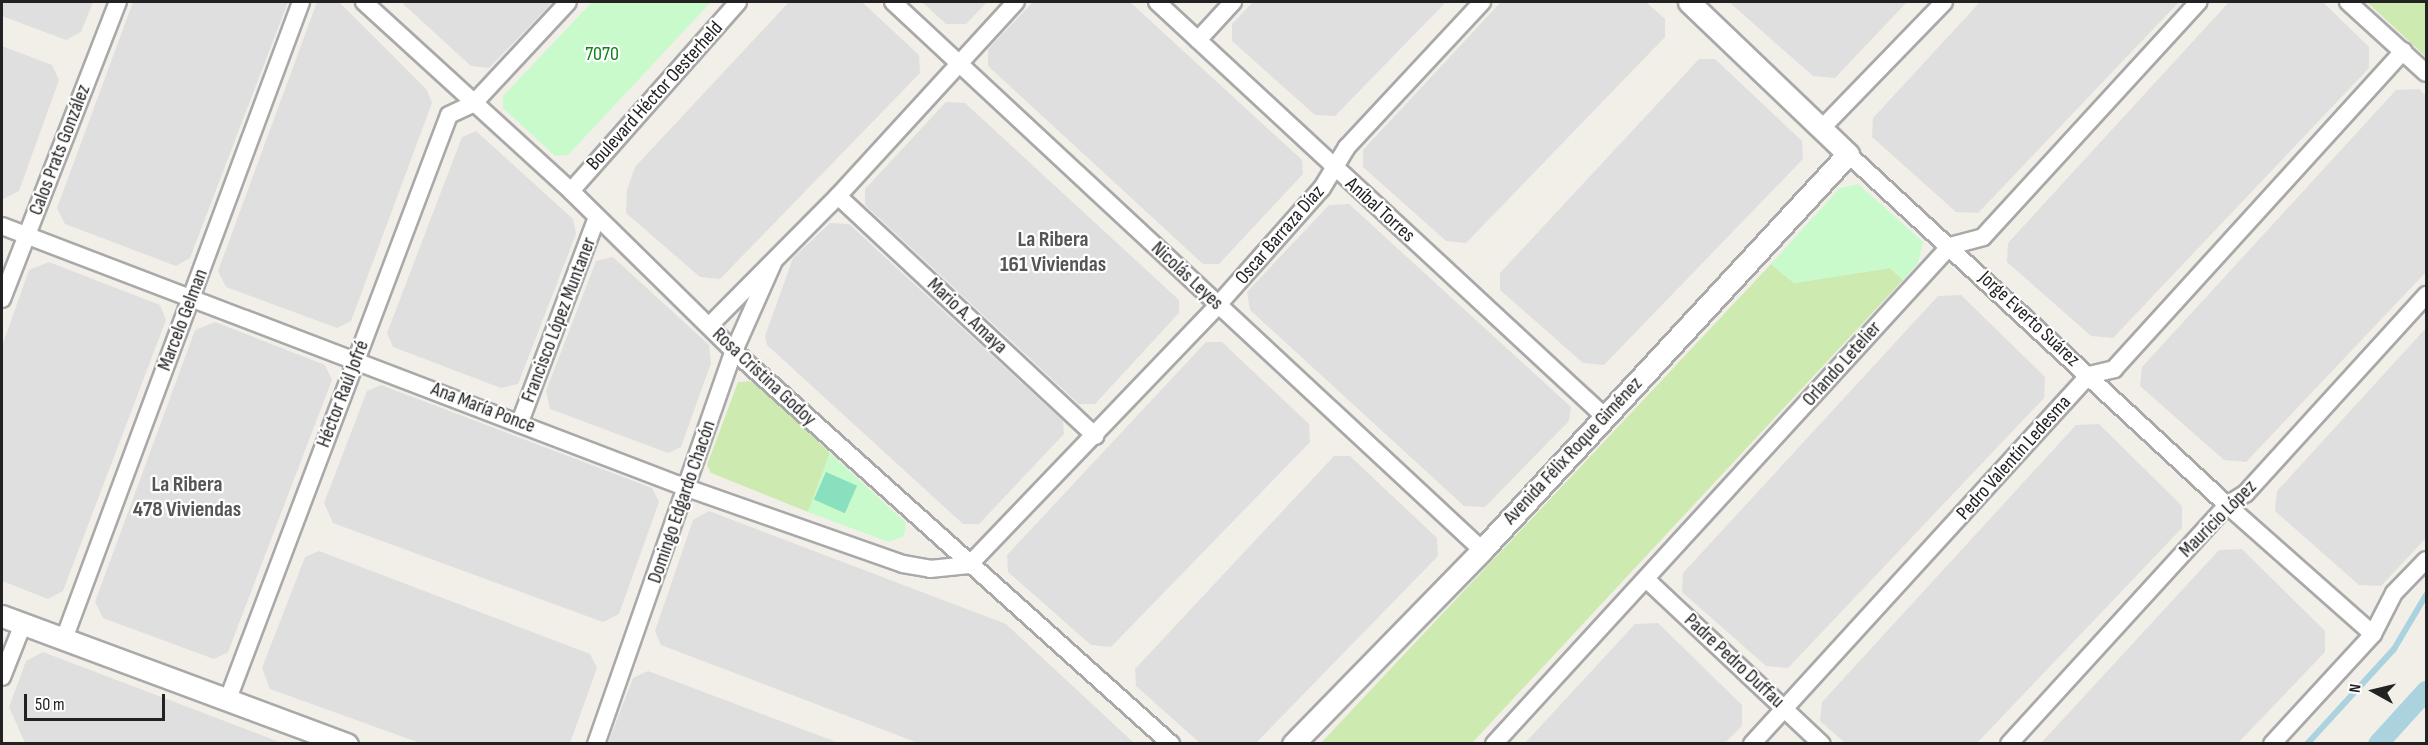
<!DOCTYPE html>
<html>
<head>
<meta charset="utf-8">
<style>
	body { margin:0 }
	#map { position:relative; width:2428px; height:745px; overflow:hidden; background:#f2efe9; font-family:"Sofia Sans Condensed",sans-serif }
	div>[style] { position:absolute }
	.residential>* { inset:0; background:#e0dfdf }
	.grass>* { inset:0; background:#cdebb0 }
	.park>* { inset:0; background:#c8facc }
	.pitch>* { inset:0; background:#88e0be; transform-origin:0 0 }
	.stream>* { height:6px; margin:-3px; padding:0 3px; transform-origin:3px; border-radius:3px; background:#aad3df }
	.canal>* { height:20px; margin:-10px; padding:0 10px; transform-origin:10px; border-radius:10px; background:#aad3df }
	.roads { filter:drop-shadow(2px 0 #a9a9a9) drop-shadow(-2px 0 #a9a9a9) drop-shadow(0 2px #a9a9a9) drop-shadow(0 -2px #a9a9a9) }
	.minor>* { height:16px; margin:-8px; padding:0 8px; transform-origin:8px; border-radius:8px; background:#fff }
	.tertiary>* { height:21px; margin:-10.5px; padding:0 10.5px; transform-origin:10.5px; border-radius:10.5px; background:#fff }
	span { translate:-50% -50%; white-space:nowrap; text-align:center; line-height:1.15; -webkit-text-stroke:4.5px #fff; paint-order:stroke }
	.park-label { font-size:20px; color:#0c8416 }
	.street-label { font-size:20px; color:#222 }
	.quarter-label { font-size:22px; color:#555; font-weight:700 }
	.frame { position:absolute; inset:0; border:3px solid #222; pointer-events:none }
	.north { position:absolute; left:2344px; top:661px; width:60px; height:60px; -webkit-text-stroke:4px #fff; paint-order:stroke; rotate:278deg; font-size:16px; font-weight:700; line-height:24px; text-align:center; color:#222 }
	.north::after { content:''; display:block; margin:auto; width:21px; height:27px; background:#222; clip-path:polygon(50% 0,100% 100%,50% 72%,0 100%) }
	.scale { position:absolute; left:24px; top:694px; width:141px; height:27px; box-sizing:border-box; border:3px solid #222; border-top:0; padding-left:8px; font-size:18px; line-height:21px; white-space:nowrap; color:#222; -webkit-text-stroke:4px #fff; paint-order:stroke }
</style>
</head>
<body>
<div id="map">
	<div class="residential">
		<i style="clip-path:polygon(2px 2px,93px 2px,81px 32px,66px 40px,2px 16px)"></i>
		<i style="clip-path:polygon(133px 2px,288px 2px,190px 258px,176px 266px,65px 224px,57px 208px)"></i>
		<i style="clip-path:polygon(317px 2px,339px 2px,427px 90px,432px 103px,351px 321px,337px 328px,226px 287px,218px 271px)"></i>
		<i style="clip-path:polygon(401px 2px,553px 2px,489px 68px,471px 66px)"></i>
		<i style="clip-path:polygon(789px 2px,862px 2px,919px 55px,920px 73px,720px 279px,700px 277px,626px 213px,627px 190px,635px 167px)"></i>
		<i style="clip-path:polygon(922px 2px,987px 2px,966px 24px,946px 24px)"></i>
		<i style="clip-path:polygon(1033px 2px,1130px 2px,1302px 160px,1303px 174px,1219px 264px,1203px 264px,988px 66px,988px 49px)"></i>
		<i style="clip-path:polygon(1253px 2px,1446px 2px,1335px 116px,1315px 115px,1232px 41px,1232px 24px)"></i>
		<i style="clip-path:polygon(1501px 2px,1646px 2px,1665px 19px,1665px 37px,1466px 243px,1446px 241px,1363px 167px,1363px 150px)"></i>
		<i style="clip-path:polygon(1729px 2px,1907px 2px,1835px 78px,1813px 76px)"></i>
		<i style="clip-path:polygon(1980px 2px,2179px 2px,1978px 213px,1956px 212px,1872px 137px,1873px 118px)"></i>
		<i style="clip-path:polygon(2229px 2px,2323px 2px,2369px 47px,2369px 68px,2113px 338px,2091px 336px,2007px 262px,2008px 243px)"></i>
		<i style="clip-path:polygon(2px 46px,52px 65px,59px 80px,19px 191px,3px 199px)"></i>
		<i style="clip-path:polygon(1699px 59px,1715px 59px,1802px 141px,1803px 159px,1604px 365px,1583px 363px,1500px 290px,1500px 273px)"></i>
		<i style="clip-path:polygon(2419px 89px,2426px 96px,2426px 272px,2246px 462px,2224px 460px,2140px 386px,2142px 367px,2396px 90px)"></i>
		<i style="clip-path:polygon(946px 102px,965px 103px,1179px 300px,1179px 313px,1095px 404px,1079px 404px,865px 205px,865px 189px)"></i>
		<i style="clip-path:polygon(476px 131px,573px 219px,576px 234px,518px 384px,501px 388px,393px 347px,387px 333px,462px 137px)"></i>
		<i style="clip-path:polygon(1349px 204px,1571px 407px,1569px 421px,1485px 507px,1464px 506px,1250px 310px,1247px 292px,1329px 205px)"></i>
		<i style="clip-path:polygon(830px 223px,849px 224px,1063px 421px,1064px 434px,979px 524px,963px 524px,767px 345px,765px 336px,793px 258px)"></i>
		<i style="clip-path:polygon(613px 257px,709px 345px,711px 363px,681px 447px,668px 453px,550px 409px,546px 391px,596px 261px)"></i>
		<i style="clip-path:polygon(49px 262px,160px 305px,166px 320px,63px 591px,48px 599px,2px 581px,2px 346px,29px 270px)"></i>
		<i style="clip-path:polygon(1961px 295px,2045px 377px,2044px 398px,1788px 668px,1766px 666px,1682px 592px,1683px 573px,1938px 296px)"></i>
		<i style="clip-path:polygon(215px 322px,325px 365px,332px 380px,228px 652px,214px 659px,103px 618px,95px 602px,195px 330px)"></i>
		<i style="clip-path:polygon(2426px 328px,2426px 538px,2381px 586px,2359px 585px,2275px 511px,2277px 491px)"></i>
		<i style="clip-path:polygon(1206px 342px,1222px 342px,1309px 424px,1310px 442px,1111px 647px,1091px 645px,1008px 572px,1007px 555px)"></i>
		<i style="clip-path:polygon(381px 385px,652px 488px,659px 502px,619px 614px,603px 622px,333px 523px,324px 503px,367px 391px)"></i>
		<i style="clip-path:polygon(2099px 424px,2182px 506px,2182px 528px,1977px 743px,1845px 743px,1820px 721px,1822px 702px,2076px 425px)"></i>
		<i style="clip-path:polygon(1334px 456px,1350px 456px,1437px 538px,1438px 556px,1256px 743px,1200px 743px,1136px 686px,1135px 669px)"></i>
		<i style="clip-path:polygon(709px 511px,1006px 624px,1134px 743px,918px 743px,661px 645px,655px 631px,693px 520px)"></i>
		<i style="clip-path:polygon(2242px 549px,2325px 631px,2325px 652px,2238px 743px,2041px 743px,2219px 550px)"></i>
		<i style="clip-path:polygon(319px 551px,590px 654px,597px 668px,570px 743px,420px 743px,270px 689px,262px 668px,305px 557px)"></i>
		<i style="clip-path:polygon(1658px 623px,1742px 705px,1742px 726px,1725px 743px,1525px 743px,1635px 624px)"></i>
		<i style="clip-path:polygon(43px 652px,282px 743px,25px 743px,9px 707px,26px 661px)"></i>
		<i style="clip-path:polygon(648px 671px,839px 743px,608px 743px,633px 678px)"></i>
	</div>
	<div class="grass">
		<i style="clip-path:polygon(2367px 2px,2426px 2px,2426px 57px)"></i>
		<i style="clip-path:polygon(1771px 264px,1794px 283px,1890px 268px,1903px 280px,1472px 743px,1320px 744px)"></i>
		<i style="clip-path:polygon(755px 381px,830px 453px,808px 512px,711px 473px,707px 465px,738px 382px)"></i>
	</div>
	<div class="park">
		<i style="clip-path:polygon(592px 2px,711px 2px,568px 155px,555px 156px,503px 108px,503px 96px)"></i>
		<i style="clip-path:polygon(1858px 184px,1923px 242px,1918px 263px,1903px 280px,1890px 268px,1794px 283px,1771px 264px,1840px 188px)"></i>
		<i style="clip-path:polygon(830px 453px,906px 523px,904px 536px,889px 542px,808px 512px)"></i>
	</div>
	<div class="pitch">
		<i style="left:826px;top:472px;width:34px;height:30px;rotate:24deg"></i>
	</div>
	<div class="stream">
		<i style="left:2307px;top:744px;width:129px;rotate:-47.5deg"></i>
		<i style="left:2394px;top:649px;width:63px;rotate:-59.3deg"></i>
	</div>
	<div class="canal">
		<i style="left:2378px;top:744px;width:72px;rotate:-47.8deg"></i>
	</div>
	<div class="roads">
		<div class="minor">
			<i style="left:364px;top:2px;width:280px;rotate:42.4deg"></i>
			<i style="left:571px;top:191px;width:228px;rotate:44.5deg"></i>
			<i style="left:734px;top:351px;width:588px;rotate:41.97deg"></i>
			<i style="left:893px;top:2px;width:805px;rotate:42.93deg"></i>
			<i style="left:1157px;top:2px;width:611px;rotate:42.81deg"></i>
			<i style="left:2348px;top:2px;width:105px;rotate:42.3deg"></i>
			<i style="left:1198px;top:40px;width:52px;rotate:-47.4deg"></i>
			<i style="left:1822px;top:128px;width:175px;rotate:-45.9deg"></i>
			<i style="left:1848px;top:154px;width:517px;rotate:42.8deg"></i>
			<i style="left:2227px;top:505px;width:195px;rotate:41.5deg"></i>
			<i style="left:571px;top:191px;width:252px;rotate:-48.5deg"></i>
			<i style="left:838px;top:196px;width:352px;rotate:43deg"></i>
			<i style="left:2px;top:226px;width:733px;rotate:20.93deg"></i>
			<i style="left:687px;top:488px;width:229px;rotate:19.4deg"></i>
			<i style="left:903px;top:564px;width:27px;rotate:10deg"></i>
			<i style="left:930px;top:569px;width:39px;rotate:-6deg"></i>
			<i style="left:969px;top:565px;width:360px;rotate:-46.2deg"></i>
			<i style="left:1218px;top:305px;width:157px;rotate:-48.4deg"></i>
			<i style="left:1322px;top:188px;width:48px;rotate:-58.6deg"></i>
			<i style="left:1347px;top:147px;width:198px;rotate:-47deg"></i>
			<i style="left:2px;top:299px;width:319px;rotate:-68.7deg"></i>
			<i style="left:709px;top:326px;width:183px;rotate:-45.2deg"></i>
			<i style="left:838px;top:196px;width:263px;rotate:-47.5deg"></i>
			<i style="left:520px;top:422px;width:219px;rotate:-69.4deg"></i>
			<i style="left:1646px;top:579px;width:241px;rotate:43.2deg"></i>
			<i style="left:64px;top:639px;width:680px;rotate:-69.59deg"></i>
			<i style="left:2px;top:677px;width:57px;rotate:-68.4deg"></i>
			<i style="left:228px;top:699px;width:624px;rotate:-69.27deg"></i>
			<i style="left:449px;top:115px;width:26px;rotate:-25deg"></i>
			<i style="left:473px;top:104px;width:139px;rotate:-47deg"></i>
			<i style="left:596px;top:744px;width:417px;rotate:-70.7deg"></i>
			<i style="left:734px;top:351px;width:96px;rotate:-66.1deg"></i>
			<i style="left:1494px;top:744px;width:675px;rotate:-47.52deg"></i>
			<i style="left:1950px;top:246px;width:34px;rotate:-15deg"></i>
			<i style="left:1983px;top:237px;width:319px;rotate:-47.5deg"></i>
			<i style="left:1752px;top:744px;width:500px;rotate:-47.6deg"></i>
			<i style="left:2089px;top:375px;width:26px;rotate:-13deg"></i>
			<i style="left:2114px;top:369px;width:430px;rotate:-47.7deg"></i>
			<i style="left:2009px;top:744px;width:323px;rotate:-47.6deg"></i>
			<i style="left:2227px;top:505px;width:22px;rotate:-32deg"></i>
			<i style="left:2246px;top:493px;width:268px;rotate:-47.7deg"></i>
			<i style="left:2272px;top:744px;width:149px;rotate:-47.4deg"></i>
			<i style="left:2373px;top:634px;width:46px;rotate:-62.9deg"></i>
			<i style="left:2394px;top:593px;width:46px;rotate:-45.9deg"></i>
		</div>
		<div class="tertiary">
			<i style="left:2px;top:616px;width:368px;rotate:20.4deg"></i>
			<i style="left:1293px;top:744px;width:271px;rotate:-45.7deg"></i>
			<i style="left:1482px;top:550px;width:539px;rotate:-47.25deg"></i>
			<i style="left:1848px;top:154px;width:220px;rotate:-136.3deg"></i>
		</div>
	</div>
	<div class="park-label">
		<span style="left:602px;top:54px">7070</span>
	</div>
	<div class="street-label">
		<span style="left:655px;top:96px;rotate:-48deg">Boulevard Héctor Oesterheld</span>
		<span style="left:60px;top:150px;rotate:-69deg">Calos Prats González</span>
		<span style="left:1380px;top:210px;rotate:42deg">Aníbal Torres</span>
		<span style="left:1280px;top:235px;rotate:-49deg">Oscar Barraza Díaz</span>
		<span style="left:1187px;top:276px;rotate:43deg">Nicolás Leyes</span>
		<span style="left:967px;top:316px;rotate:43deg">Mario A. Amaya</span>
		<span style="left:2029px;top:319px;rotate:43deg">Jorge Everto Suárez</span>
		<span style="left:183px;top:320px;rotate:-69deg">Marcelo Gelman</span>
		<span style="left:559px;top:320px;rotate:-69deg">Francisco López Muntaner</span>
		<span style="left:1842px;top:364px;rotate:-48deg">Orlando Letelier</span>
		<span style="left:764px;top:377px;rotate:43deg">Rosa Cristina Godoy</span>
		<span style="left:343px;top:394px;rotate:-69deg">Héctor Raúl Jofré</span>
		<span style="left:483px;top:408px;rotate:21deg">Ana María Ponce</span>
		<span style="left:1573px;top:451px;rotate:-47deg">Avenida Félix Roque Giménez</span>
		<span style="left:2014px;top:458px;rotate:-48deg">Pedro Valentín Ledesma</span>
		<span style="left:682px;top:502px;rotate:-71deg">Domingo Edgardo Chacón</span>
		<span style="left:2218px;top:519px;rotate:-45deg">Mauricio López</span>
		<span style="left:1734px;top:661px;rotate:43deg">Padre Pedro Duffau</span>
	</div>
	<div class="quarter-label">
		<span style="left:1053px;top:252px">La Ribera<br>161 Viviendas</span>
		<span style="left:187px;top:497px">La Ribera<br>478 Viviendas</span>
	</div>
	<div class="frame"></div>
	<div class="north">N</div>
	<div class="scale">50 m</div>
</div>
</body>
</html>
